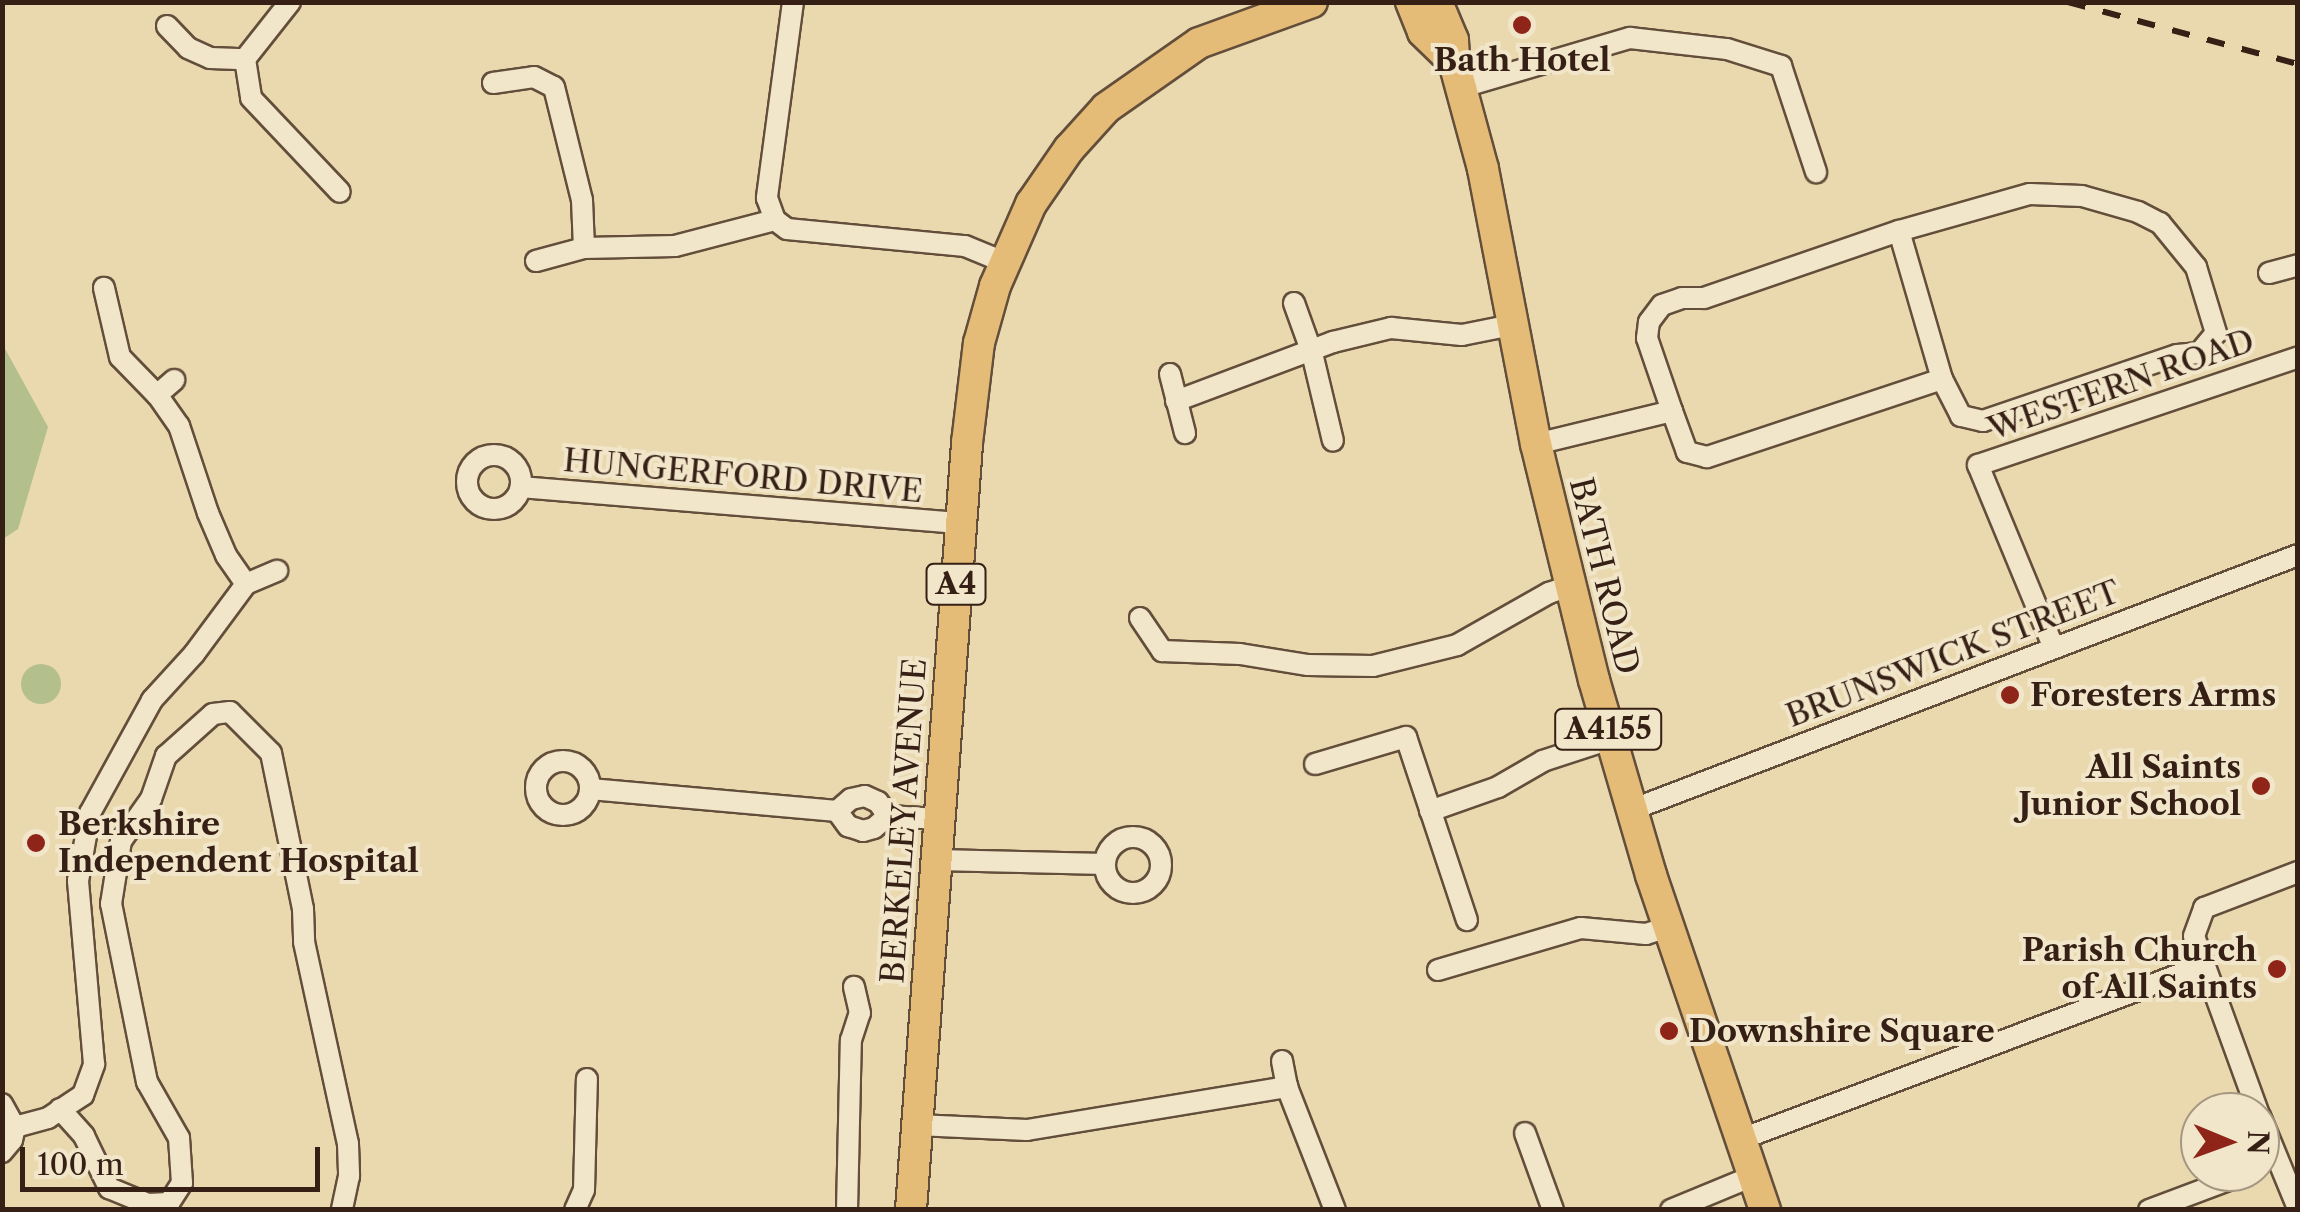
<!DOCTYPE html>
<html>
<head>
<meta charset="utf-8">
<style>
	body { margin:0 }
	#map { position:relative; width:2300px; height:1212px; overflow:hidden; background:#ead9ae; font-family:"Libre Caslon Text",serif }
	div>[style] { position:absolute }
	.green>* { inset:0; background:#b3c08e }
	.round { border-radius:50% }
	.roads { filter:drop-shadow(2px 0 #634e3b) drop-shadow(-2px 0 #634e3b) drop-shadow(0 2px #634e3b) drop-shadow(0 -2px #634e3b) }
	.minor>* { height:20px; margin:-10px; padding:0 10px; transform-origin:10px; border-radius:10px; background:#f1e6ca }
	.minor>.ring { margin:-10px; padding:0; box-sizing:content-box; background:none; border:20px solid #f1e6ca; border-radius:50% }
	.primary>* { height:30px; margin:-15px; padding:0 15px; transform-origin:15px; border-radius:15px; background:#e5bc77 }
	.rail>* { height:6px; margin-top:-3px; transform-origin:0; background:repeating-linear-gradient(90deg,#362015 0 18px,transparent 0 36px) }
	.dots>* { width:28px; height:28px; translate:-50% -50%; box-sizing:border-box; border:5px solid #f1e6ca; border-radius:50% }
	span { translate:-50% -50%; white-space:nowrap; text-align:center; line-height:1.15; -webkit-text-stroke:8px #f1e6ca; paint-order:stroke }
	.shield-label span { padding:2px 8px; background:#f1e6ca; border:2px solid; border-radius:8px; -webkit-text-stroke-width:0 }
	.shield-label { font-size:30px; color:#362015; font-weight:700 }
	.poi-label { font-size:32px; color:#362015; font-weight:700 }
	.left { translate:0 -50%; text-align:left }
	.right { translate:-100% -50%; text-align:right }
	.street-label { font-size:32px; color:#362015 }
	.frame { position:absolute; inset:0; border:5px solid #362015; pointer-events:none }
	.north { position:absolute; left:2180px; top:1092px; width:100px; height:100px; box-sizing:border-box; background:#f1e6ca; border:2px solid #a69782; border-radius:50%; rotate:91deg; font-size:28px; font-weight:700; line-height:40px; text-align:center; color:#362015 }
	.north::after { content:''; display:block; margin:auto; width:35px; height:45px; background:#8f2418; clip-path:polygon(50% 0,100% 100%,50% 72%,0 100%) }
	.scale { position:absolute; left:20px; top:1147px; width:300px; height:45px; box-sizing:border-box; border:5px solid #362015; border-top:0; padding-left:12px; font-size:30px; line-height:35px; white-space:nowrap; color:#362015; -webkit-text-stroke:8px #f1e6ca; paint-order:stroke }
</style>
</head>
<body>
<div id="map">
	<div class="green">
		<i style="clip-path:polygon(3px 345px,48px 427px,18px 529px,3px 539px)"></i>
		<i class="round" style="left:21px;top:664px;width:40px;height:40px"></i>
	</div>
	<div class="roads">
		<div class="minor">
			<i style="left:290px;top:2px;width:73px;rotate:128.3deg"></i>
			<i style="left:245px;top:59px;width:39px;rotate:81deg"></i>
			<i style="left:251px;top:98px;width:129px;rotate:46.6deg"></i>
			<i style="left:793px;top:2px;width:198px;rotate:97.6deg"></i>
			<i style="left:767px;top:198px;width:23px;rotate:70deg"></i>
			<i style="left:775px;top:220px;width:15px;rotate:37deg"></i>
			<i style="left:787px;top:229px;width:179px;rotate:5.5deg"></i>
			<i style="left:965px;top:246px;width:42px;rotate:22.3deg"></i>
			<i style="left:167px;top:26px;width:30px;rotate:46deg"></i>
			<i style="left:188px;top:48px;width:24px;rotate:24deg"></i>
			<i style="left:210px;top:58px;width:35px;rotate:2deg"></i>
			<i style="left:493px;top:83px;width:41px;rotate:-8.3deg"></i>
			<i style="left:534px;top:77px;width:22px;rotate:27deg"></i>
			<i style="left:554px;top:87px;width:116px;rotate:76.1deg"></i>
			<i style="left:582px;top:200px;width:48px;rotate:87.6deg"></i>
			<i style="left:1463px;top:87px;width:174px;rotate:-16.4deg"></i>
			<i style="left:1630px;top:38px;width:98px;rotate:6.5deg"></i>
			<i style="left:1727px;top:49px;width:57px;rotate:17.5deg"></i>
			<i style="left:1781px;top:66px;width:112px;rotate:71.7deg"></i>
			<i style="left:1899px;top:231px;width:136px;rotate:-15.8deg"></i>
			<i style="left:2030px;top:194px;width:52px;rotate:2.2deg"></i>
			<i style="left:2082px;top:196px;width:58px;rotate:15.9deg"></i>
			<i style="left:2138px;top:212px;width:25px;rotate:27deg"></i>
			<i style="left:2160px;top:223px;width:57px;rotate:50.7deg"></i>
			<i style="left:2196px;top:267px;width:69px;rotate:73.1deg"></i>
			<i style="left:2216px;top:333px;width:26px;rotate:130deg"></i>
			<i style="left:2199px;top:353px;width:22px;rotate:175deg"></i>
			<i style="left:2177px;top:355px;width:205px;rotate:161.2deg"></i>
			<i style="left:1983px;top:421px;width:23px;rotate:-167deg"></i>
			<i style="left:1961px;top:416px;width:42px;rotate:-117.2deg"></i>
			<i style="left:536px;top:261px;width:50px;rotate:-15.2deg"></i>
			<i style="left:584px;top:248px;width:91px;rotate:-1.3deg"></i>
			<i style="left:675px;top:246px;width:103px;rotate:-14.6deg"></i>
			<i style="left:2269px;top:273px;width:30px;rotate:-15deg"></i>
			<i style="left:1294px;top:303px;width:53px;rotate:70.2deg"></i>
			<i style="left:1312px;top:353px;width:90px;rotate:76.6deg"></i>
			<i style="left:1170px;top:374px;width:61px;rotate:75.7deg"></i>
			<i style="left:157px;top:395px;width:23px;rotate:-41deg"></i>
			<i style="left:1176px;top:401px;width:168px;rotate:-20.6deg"></i>
			<i style="left:1333px;top:342px;width:60px;rotate:-13.6deg"></i>
			<i style="left:1391px;top:328px;width:71px;rotate:5.6deg"></i>
			<i style="left:1462px;top:335px;width:51px;rotate:-11.3deg"></i>
			<i style="left:1536px;top:444px;width:140px;rotate:-13.6deg"></i>
			<i style="left:1672px;top:411px;width:77px;rotate:-108.9deg"></i>
			<i style="left:1647px;top:338px;width:16px;rotate:-83deg"></i>
			<i style="left:1649px;top:322px;width:21px;rotate:-53deg"></i>
			<i style="left:1662px;top:305px;width:21px;rotate:-19deg"></i>
			<i style="left:1682px;top:298px;width:22px"></i>
			<i style="left:1704px;top:298px;width:206px;rotate:-19deg"></i>
			<i style="left:1899px;top:231px;width:154px;rotate:73.8deg"></i>
			<i style="left:1942px;top:379px;width:248px;rotate:161.6deg"></i>
			<i style="left:1707px;top:457px;width:21px;rotate:-166deg"></i>
			<i style="left:1687px;top:452px;width:44px;rotate:-110.1deg"></i>
			<i class="ring" style="left:467px;top:455px;width:34px;height:34px"></i>
			<i style="left:521px;top:487px;width:441px;rotate:4.7deg"></i>
			<i style="left:246px;top:584px;width:34px;rotate:-23deg"></i>
			<i style="left:1140px;top:618px;width:40px;rotate:56deg"></i>
			<i style="left:1162px;top:651px;width:78px;rotate:2.2deg"></i>
			<i style="left:1240px;top:654px;width:69px;rotate:9.2deg"></i>
			<i style="left:1308px;top:665px;width:65px;rotate:0.9deg"></i>
			<i style="left:1373px;top:666px;width:87px;rotate:-14deg"></i>
			<i style="left:1457px;top:645px;width:106px;rotate:-29.5deg"></i>
			<i style="left:1549px;top:593px;width:21px;rotate:-19deg"></i>
			<i style="left:2053px;top:646px;width:196px;rotate:-112.5deg"></i>
			<i style="left:1978px;top:465px;width:338px;rotate:-18.6deg"></i>
			<i class="ring" style="left:536px;top:761px;width:34px;height:34px"></i>
			<i style="left:1315px;top:764px;width:95px;rotate:-16.5deg"></i>
			<i style="left:1406px;top:737px;width:193px;rotate:71.6deg"></i>
			<i style="left:590px;top:789px;width:248px;rotate:5.1deg"></i>
			<i style="left:837px;top:811px;width:18px;rotate:-41deg"></i>
			<i style="left:851px;top:799px;width:14px;rotate:-12deg"></i>
			<i style="left:865px;top:796px;width:14px;rotate:25deg"></i>
			<i style="left:878px;top:802px;width:17px;rotate:54deg"></i>
			<i style="left:888px;top:816px;width:51px;rotate:3.4deg"></i>
			<i style="left:1631px;top:810px;width:714px;rotate:-20.92deg"></i>
			<i style="left:837px;top:811px;width:19px;rotate:54deg"></i>
			<i style="left:848px;top:826px;width:16px;rotate:18deg"></i>
			<i style="left:863px;top:831px;width:11px;rotate:-15deg"></i>
			<i style="left:874px;top:828px;width:18px;rotate:-41deg"></i>
			<i style="left:1430px;top:811px;width:72px;rotate:-19.4deg"></i>
			<i style="left:1498px;top:787px;width:52px;rotate:-30deg"></i>
			<i style="left:1543px;top:761px;width:71px;rotate:-18.2deg"></i>
			<i class="ring" style="left:1105px;top:837px;width:36px;height:36px"></i>
			<i style="left:937px;top:860px;width:168px;rotate:1.4deg"></i>
			<i style="left:1438px;top:970px;width:149px;rotate:-16.4deg"></i>
			<i style="left:1581px;top:928px;width:65px;rotate:5.3deg"></i>
			<i style="left:1646px;top:934px;width:23px;rotate:-18deg"></i>
			<i style="left:1282px;top:1061px;width:26px;rotate:79deg"></i>
			<i style="left:1287px;top:1087px;width:132px;rotate:68.7deg"></i>
			<i style="left:2px;top:1104px;width:26px;rotate:61deg"></i>
			<i style="left:15px;top:1127px;width:13px;rotate:103deg"></i>
			<i style="left:12px;top:1140px;width:16px;rotate:130deg"></i>
			<i style="left:60px;top:1109px;width:36px;rotate:48deg"></i>
			<i style="left:84px;top:1136px;width:58px;rotate:64.3deg"></i>
			<i style="left:109px;top:1188px;width:42px;rotate:22.3deg"></i>
			<i style="left:148px;top:1204px;width:21px;rotate:-3deg"></i>
			<i style="left:169px;top:1203px;width:24px;rotate:-57deg"></i>
			<i style="left:182px;top:1183px;width:45px;rotate:-93.8deg"></i>
			<i style="left:179px;top:1138px;width:64px;rotate:-119.7deg"></i>
			<i style="left:147px;top:1082px;width:182px;rotate:-101.4deg"></i>
			<i style="left:111px;top:904px;width:64px;rotate:-81deg"></i>
			<i style="left:121px;top:841px;width:52px;rotate:-54.5deg"></i>
			<i style="left:151px;top:799px;width:46px;rotate:-70.8deg"></i>
			<i style="left:166px;top:756px;width:63px;rotate:-41.8deg"></i>
			<i style="left:213px;top:714px;width:17px;rotate:-7deg"></i>
			<i style="left:230px;top:712px;width:58px;rotate:45deg"></i>
			<i style="left:271px;top:753px;width:159px;rotate:78.4deg"></i>
			<i style="left:303px;top:909px;width:33px;rotate:88deg"></i>
			<i style="left:304px;top:942px;width:207px;rotate:77.7deg"></i>
			<i style="left:348px;top:1144px;width:32px;rotate:88deg"></i>
			<i style="left:349px;top:1176px;width:35px;rotate:102deg"></i>
			<i style="left:2258px;top:1112px;width:187px;rotate:-110deg"></i>
			<i style="left:2194px;top:936px;width:30px;rotate:-70deg"></i>
			<i style="left:2204px;top:908px;width:101px;rotate:-21deg"></i>
			<i style="left:2260px;top:1116px;width:100px;rotate:67.6deg"></i>
			<i style="left:917px;top:1125px;width:110px;rotate:2.6deg"></i>
			<i style="left:1027px;top:1130px;width:264px;rotate:-9.4deg"></i>
			<i style="left:15px;top:1127px;width:34px;rotate:-15deg"></i>
			<i style="left:48px;top:1118px;width:42px;rotate:-33.3deg"></i>
			<i style="left:83px;top:1095px;width:33px;rotate:-70deg"></i>
			<i style="left:94px;top:1064px;width:184px;rotate:-95deg"></i>
			<i style="left:78px;top:881px;width:69px;rotate:-80deg"></i>
			<i style="left:90px;top:813px;width:129px;rotate:-61.2deg"></i>
			<i style="left:152px;top:700px;width:62px;rotate:-47.6deg"></i>
			<i style="left:194px;top:654px;width:87px;rotate:-53.4deg"></i>
			<i style="left:246px;top:584px;width:35px;rotate:-125deg"></i>
			<i style="left:226px;top:555px;width:46px;rotate:-113.2deg"></i>
			<i style="left:208px;top:513px;width:92px;rotate:-108.4deg"></i>
			<i style="left:179px;top:426px;width:38px;rotate:-125deg"></i>
			<i style="left:157px;top:395px;width:53px;rotate:-134.2deg"></i>
			<i style="left:120px;top:357px;width:71px;rotate:-103.1deg"></i>
			<i style="left:1525px;top:1133px;width:82px;rotate:70deg"></i>
			<i style="left:1739px;top:1140px;width:496px;rotate:-20.6deg"></i>
			<i style="left:575px;top:1210px;width:22px;rotate:-66deg"></i>
			<i style="left:584px;top:1190px;width:111px;rotate:-88.5deg"></i>
			<i style="left:847px;top:1210px;width:170px;rotate:-88.7deg"></i>
			<i style="left:851px;top:1040px;width:28px;rotate:-72deg"></i>
			<i style="left:860px;top:1013px;width:27px;rotate:-103deg"></i>
			<i style="left:1671px;top:1210px;width:89px;rotate:-22.5deg"></i>
			<i style="left:2149px;top:1210px;width:108px;rotate:-20.6deg"></i>
		</div>
		<div class="primary">
			<i style="left:1411px;top:2px;width:32px;rotate:68deg"></i>
			<i style="left:1423px;top:32px;width:43px;rotate:44.1deg"></i>
			<i style="left:1437px;top:2px;width:41px;rotate:67.2deg"></i>
			<i style="left:1453px;top:40px;width:22px;rotate:87deg"></i>
			<i style="left:1454px;top:62px;width:111px;rotate:74.8deg"></i>
			<i style="left:1483px;top:169px;width:280px;rotate:79.1deg"></i>
			<i style="left:1536px;top:444px;width:243px;rotate:76.2deg"></i>
			<i style="left:1594px;top:680px;width:203px;rotate:73.7deg"></i>
			<i style="left:1651px;top:875px;width:354px;rotate:71.2deg"></i>
			<i style="left:911px;top:1210px;width:769px;rotate:-85.82deg"></i>
			<i style="left:967px;top:443px;width:101px;rotate:-83.2deg"></i>
			<i style="left:979px;top:343px;width:59px;rotate:-74.3deg"></i>
			<i style="left:995px;top:286px;width:90px;rotate:-66.3deg"></i>
			<i style="left:1031px;top:204px;width:67px;rotate:-55.4deg"></i>
			<i style="left:1069px;top:149px;width:55px;rotate:-47.9deg"></i>
			<i style="left:1106px;top:108px;width:113px;rotate:-35deg"></i>
			<i style="left:1199px;top:43px;width:120px;rotate:-19.9deg"></i>
		</div>
	</div>
	<div class="rail">
		<i style="left:2068px;top:2px;width:238px;rotate:15.1deg"></i>
	</div>
	<div class="dots">
		<i style="left:1522px;top:25px;background:#8f2418"></i>
		<i style="left:2010px;top:695px;background:#8f2418"></i>
		<i style="left:2261px;top:786px;background:#8f2418"></i>
		<i style="left:36px;top:843px;background:#8f2418"></i>
		<i style="left:2277px;top:969px;background:#8f2418"></i>
		<i style="left:1669px;top:1031px;background:#8f2418"></i>
	</div>
	<div class="shield-label">
		<span style="left:956px;top:584px">A4</span>
		<span style="left:1608px;top:729px">A4155</span>
	</div>
	<div class="poi-label">
		<span style="left:1522px;top:60px">Bath Hotel</span>
		<span class="left" style="left:2030px;top:695px">Foresters Arms</span>
		<span class="right" style="left:2241px;top:786px">All Saints<br>Junior School</span>
		<span class="left" style="left:58px;top:843px">Berkshire<br>Independent Hospital</span>
		<span class="right" style="left:2257px;top:969px">Parish Church<br>of All Saints</span>
		<span class="left" style="left:1689px;top:1031px">Downshire Square</span>
	</div>
	<div class="street-label">
		<span style="left:2121px;top:385px;rotate:-19deg">WESTERN ROAD</span>
		<span style="left:743px;top:476px;rotate:5deg">HUNGERFORD DRIVE</span>
		<span style="left:1604px;top:576px;rotate:76deg">BATH ROAD</span>
		<span style="left:1953px;top:654px;rotate:-21deg">BRUNSWICK STREET</span>
		<span style="left:904px;top:821px;rotate:-86deg">BERKELEY AVENUE</span>
	</div>
	<div class="frame"></div>
	<div class="north">N</div>
	<div class="scale">100 m</div>
</div>
</body>
</html>
